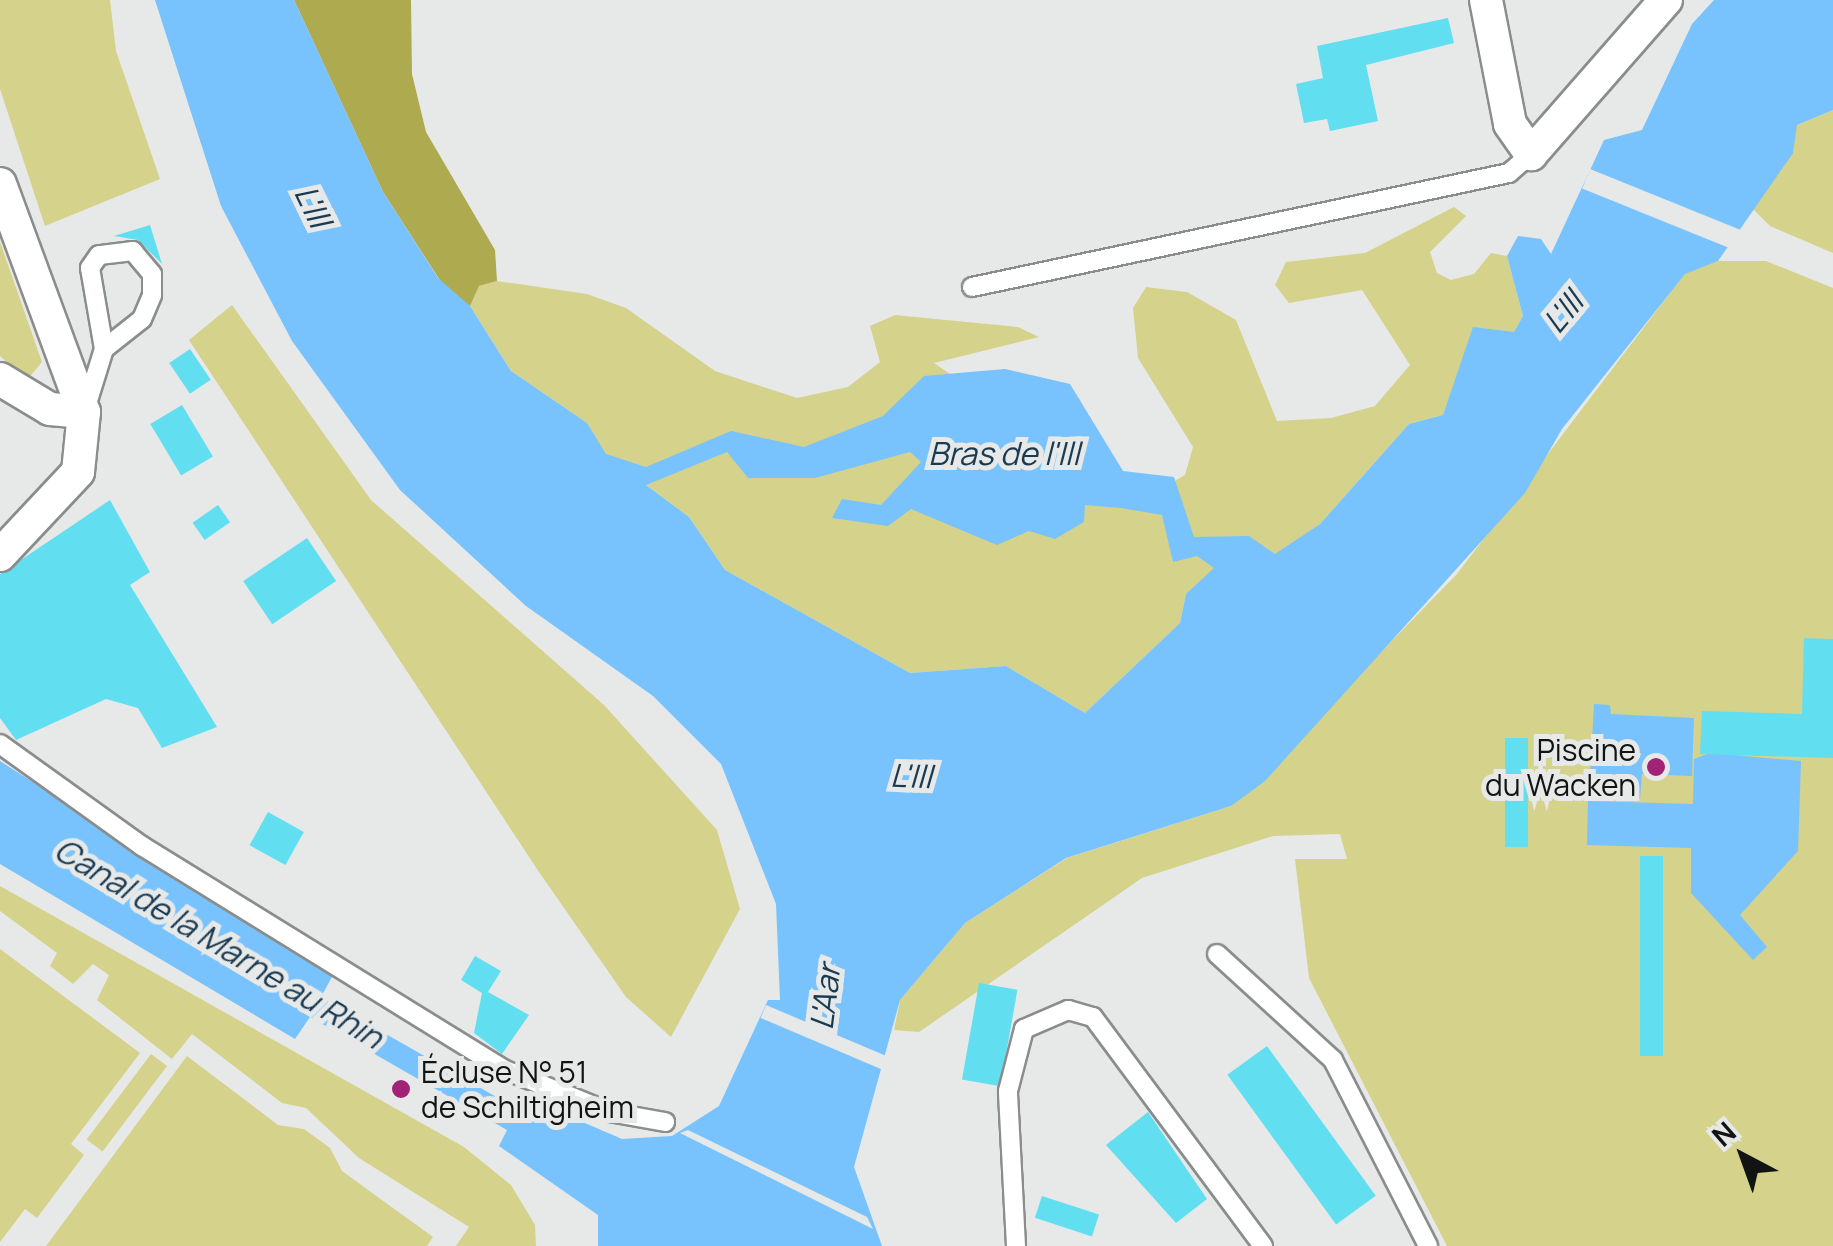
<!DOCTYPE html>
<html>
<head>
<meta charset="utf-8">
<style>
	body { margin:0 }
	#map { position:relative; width:1833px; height:1246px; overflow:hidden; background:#e6e9e8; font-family:Manrope,sans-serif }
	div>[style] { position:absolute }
	.green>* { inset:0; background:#d5d28b; transform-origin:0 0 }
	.forest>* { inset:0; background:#aeaa50 }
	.water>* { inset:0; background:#78c2fd }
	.pier>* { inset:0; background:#e6e9e8; transform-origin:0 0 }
	.building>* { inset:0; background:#62def1; transform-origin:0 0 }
	.roads { filter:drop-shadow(2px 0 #8a8d8c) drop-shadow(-2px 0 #8a8d8c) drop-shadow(0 2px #8a8d8c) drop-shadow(0 -2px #8a8d8c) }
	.service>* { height:18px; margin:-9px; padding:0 9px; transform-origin:9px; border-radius:9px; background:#fff }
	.minor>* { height:32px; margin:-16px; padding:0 16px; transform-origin:16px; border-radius:16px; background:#fff }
	.dots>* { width:28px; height:28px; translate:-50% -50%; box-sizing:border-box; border:5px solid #e6e9e8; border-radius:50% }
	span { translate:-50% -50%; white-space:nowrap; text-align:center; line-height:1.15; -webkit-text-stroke:10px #e6e9e8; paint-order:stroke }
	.poi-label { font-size:30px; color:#121413 }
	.right { translate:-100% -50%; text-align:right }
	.left { translate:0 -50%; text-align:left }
	.water-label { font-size:32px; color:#1a3a52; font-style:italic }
	.north { position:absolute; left:1693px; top:1106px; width:100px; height:100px; -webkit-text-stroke:8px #e6e9e8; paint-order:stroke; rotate:319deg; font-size:28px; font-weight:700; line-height:40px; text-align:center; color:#121413 }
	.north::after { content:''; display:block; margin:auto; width:35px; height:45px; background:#121413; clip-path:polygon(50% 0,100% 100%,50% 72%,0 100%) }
</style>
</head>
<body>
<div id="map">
	<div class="green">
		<i style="clip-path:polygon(0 0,110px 0,116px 51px,160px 179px,45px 226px,0 89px)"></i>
		<i style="clip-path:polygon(1833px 110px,1833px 253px,1770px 226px,1753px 209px,1797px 125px)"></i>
		<i style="clip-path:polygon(1454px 207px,1466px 216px,1430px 252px,1437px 273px,1451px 280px,1474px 274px,1491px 253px,1507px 256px,1523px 316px,1514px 332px,1491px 333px,1465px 355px,1443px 415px,1409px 424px,1320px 524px,1251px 571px,1186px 594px,1180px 623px,1085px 713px,1006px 666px,910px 673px,725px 570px,689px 517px,605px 454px,587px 423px,511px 371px,470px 306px,479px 286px,497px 281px,587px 294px,626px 308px,715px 371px,797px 398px,848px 387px,880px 362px,870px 326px,895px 315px,1018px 327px,1039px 337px,934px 363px,962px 382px,1079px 398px,1109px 467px,1159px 490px,1185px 475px,1193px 447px,1138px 358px,1133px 308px,1146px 287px,1187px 292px,1236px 320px,1277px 421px,1331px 418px,1375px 406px,1410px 365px,1362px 290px,1289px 303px,1275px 285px,1286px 262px,1365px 253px)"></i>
		<i style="clip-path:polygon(0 242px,42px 362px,27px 380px,0 356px)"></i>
		<i style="clip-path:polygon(1718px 261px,1766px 261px,1833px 288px,1833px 1246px,1447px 1246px,1309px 978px,1295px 859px,1347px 859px,1340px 834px,1273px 836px,1142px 878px,919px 1032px,894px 1030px,900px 1000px,965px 923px,1067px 858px,1231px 806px,1457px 574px,1685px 273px)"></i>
		<i style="clip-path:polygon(232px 305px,371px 500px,604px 705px,717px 830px,740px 909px,671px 1037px,626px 997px,539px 872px,189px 340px)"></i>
		<i style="clip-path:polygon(0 886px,464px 1147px,511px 1185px,535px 1225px,536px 1246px,456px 1246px,469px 1227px,359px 1158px,306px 1108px,282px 1103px,192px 1034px,172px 1059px,97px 1000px,109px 975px,93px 964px,73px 984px,50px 966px,57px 953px,0 911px)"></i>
		<i style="clip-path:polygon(0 949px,140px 1053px,71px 1144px,84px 1155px,37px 1218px,25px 1209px,0 1242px)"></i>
		<i style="left:151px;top:1054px;width:20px;height:107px;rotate:37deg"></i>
		<i style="clip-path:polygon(187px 1056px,278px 1125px,304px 1129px,330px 1148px,342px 1171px,433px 1237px,427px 1246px,46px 1246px)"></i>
	</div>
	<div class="forest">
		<i style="clip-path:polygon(294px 0,411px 0,412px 74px,426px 132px,495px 250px,497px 281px,479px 286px,470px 306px,450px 296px,383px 192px)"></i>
	</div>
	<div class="water">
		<i style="clip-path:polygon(evenodd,155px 0,294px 0,383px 192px,438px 278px,470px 306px,511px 371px,587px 423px,606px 454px,646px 467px,731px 431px,804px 447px,883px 416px,924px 376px,1005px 369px,1070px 384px,1123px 471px,1174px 477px,1194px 537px,1249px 536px,1275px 554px,1320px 524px,1409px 424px,1443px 415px,1473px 327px,1514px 332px,1523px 316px,1507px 256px,1518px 236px,1541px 239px,1551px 254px,1604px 140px,1642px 130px,1692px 24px,1714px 0,1833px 0,1833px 110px,1797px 125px,1793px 153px,1718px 261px,1685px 274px,1562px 429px,1525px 493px,1265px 781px,1231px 806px,1066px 858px,965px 923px,900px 1000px,854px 1167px,882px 1246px,598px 1246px,598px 1215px,499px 1146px,507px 1130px,310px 1017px,295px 1039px,0 864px,0 761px,333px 975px,321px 997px,519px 1110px,527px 1098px,622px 1139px,672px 1136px,719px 1106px,768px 1000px,780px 1000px,776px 904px,721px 764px,653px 696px,526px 606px,400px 490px,292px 341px,221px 206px,155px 0,727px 452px,748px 478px,815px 478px,910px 452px,921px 462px,881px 505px,842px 499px,832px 518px,888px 526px,911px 509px,997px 545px,1029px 531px,1055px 539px,1084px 522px,1085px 505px,1121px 508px,1162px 515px,1173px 562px,1197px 556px,1214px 568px,1186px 594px,1180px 623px,1085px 713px,1006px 666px,910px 673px,725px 570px,689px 517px,646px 485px,727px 452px)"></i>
		<i style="clip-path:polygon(1594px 704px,1610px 705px,1611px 714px,1694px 718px,1692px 776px,1642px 774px,1640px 799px,1589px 797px)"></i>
		<i style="clip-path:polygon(1710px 753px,1801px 761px,1798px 851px,1740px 915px,1767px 947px,1753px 960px,1691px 893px,1691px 848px,1587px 845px,1588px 801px,1693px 804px,1694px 759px)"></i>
	</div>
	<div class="pier">
		<i style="left:1590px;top:169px;width:162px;height:21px;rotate:22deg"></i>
		<i style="left:766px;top:1005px;width:132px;height:14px;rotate:23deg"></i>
		<i style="clip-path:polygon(688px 1130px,867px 1217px,873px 1229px,680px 1133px)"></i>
	</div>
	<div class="building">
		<i style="clip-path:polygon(1448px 18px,1454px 43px,1366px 65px,1378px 121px,1330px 131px,1327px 119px,1304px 123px,1296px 84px,1323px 78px,1317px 46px)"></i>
		<i style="clip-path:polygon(150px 225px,162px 264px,138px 240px,114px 236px)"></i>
		<i style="left:190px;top:349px;width:37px;height:25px;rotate:56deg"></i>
		<i style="left:182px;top:405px;width:60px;height:37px;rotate:59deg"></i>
		<i style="clip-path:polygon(110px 500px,150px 572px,130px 585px,217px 727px,162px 748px,138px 708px,106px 699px,16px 740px,0 718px,0 574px)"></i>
		<i style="left:218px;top:505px;width:21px;height:31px;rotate:55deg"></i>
		<i style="left:307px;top:538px;width:52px;height:77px;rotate:56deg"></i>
		<i style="clip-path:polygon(1804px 638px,1833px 639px,1833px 758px,1700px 754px,1702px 711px,1802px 714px)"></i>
		<i style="left:1505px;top:738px;width:23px;height:109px"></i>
		<i style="left:268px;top:812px;width:41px;height:38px;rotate:29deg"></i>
		<i style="left:1640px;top:856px;width:23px;height:200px"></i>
		<i style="clip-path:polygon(475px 956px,501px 971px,488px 992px,529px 1015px,502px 1054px,474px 1033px,482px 993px,461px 980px)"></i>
		<i style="left:979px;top:983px;width:39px;height:98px;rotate:10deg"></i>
		<i style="left:1267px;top:1046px;width:185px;height:49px;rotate:54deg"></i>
		<i style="clip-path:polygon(1148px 1112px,1207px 1199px,1176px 1223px,1106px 1145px)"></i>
		<i style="left:1042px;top:1196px;width:60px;height:23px;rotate:18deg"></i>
	</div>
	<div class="roads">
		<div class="service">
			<i style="left:972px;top:287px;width:549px;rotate:-11.99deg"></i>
			<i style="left:1509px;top:173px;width:29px;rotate:-41deg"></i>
			<i style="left:86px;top:407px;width:61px;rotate:-72.8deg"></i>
			<i style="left:104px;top:349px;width:48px;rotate:-38.3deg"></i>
			<i style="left:142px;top:319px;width:26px;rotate:-67deg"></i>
			<i style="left:152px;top:295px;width:21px;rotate:-90deg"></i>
			<i style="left:152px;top:274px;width:30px;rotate:-130deg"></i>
			<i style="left:133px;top:251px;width:34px;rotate:173deg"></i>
			<i style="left:99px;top:255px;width:16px;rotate:125deg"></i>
			<i style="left:90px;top:268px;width:82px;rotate:80.2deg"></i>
			<i style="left:0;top:744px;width:175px;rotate:35.7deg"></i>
			<i style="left:142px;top:846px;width:424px;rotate:31.7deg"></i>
			<i style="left:503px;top:1069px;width:114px;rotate:22.1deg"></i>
			<i style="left:609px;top:1112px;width:57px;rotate:10.1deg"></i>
			<i style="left:1217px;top:954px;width:157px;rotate:42.4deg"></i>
			<i style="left:1333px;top:1060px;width:209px;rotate:62.9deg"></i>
			<i style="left:1016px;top:1246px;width:155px;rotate:-93deg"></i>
			<i style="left:1008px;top:1091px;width:64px;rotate:-75.5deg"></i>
			<i style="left:1024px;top:1029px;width:48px;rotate:-23.4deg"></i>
			<i style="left:1068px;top:1010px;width:26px;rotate:16deg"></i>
			<i style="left:1093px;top:1017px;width:285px;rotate:53.4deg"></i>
		</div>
		<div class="minor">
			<i style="left:1486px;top:0;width:126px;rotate:79deg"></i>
			<i style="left:1510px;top:124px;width:37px;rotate:55deg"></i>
			<i style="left:1531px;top:154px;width:205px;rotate:-48.8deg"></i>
			<i style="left:0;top:184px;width:243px;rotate:69.8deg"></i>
			<i style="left:84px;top:412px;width:60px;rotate:95.7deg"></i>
			<i style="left:78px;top:472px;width:114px;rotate:133.2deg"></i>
			<i style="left:0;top:379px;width:58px;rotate:31deg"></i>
			<i style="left:50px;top:409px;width:34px;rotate:5deg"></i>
		</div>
	</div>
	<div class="dots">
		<i style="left:1656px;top:767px;background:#a22375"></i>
		<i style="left:401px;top:1089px;background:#a22375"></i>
	</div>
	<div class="poi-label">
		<span class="right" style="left:1636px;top:767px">Piscine<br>du Wacken</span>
		<span class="left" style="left:421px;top:1089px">Écluse N° 51<br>de Schiltigheim</span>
	</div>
	<div class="water-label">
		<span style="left:313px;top:206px;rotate:64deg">L'Ill</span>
		<span style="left:1563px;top:312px;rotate:-50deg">L'Ill</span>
		<span style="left:1004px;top:453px">Bras de l'Ill</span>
		<span style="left:911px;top:776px;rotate:2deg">L'Ill</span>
		<span style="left:219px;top:943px;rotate:31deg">Canal de la Marne au Rhin</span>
		<span style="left:825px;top:997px;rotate:-83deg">L'Aar</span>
	</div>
	<div class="north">N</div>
</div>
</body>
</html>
